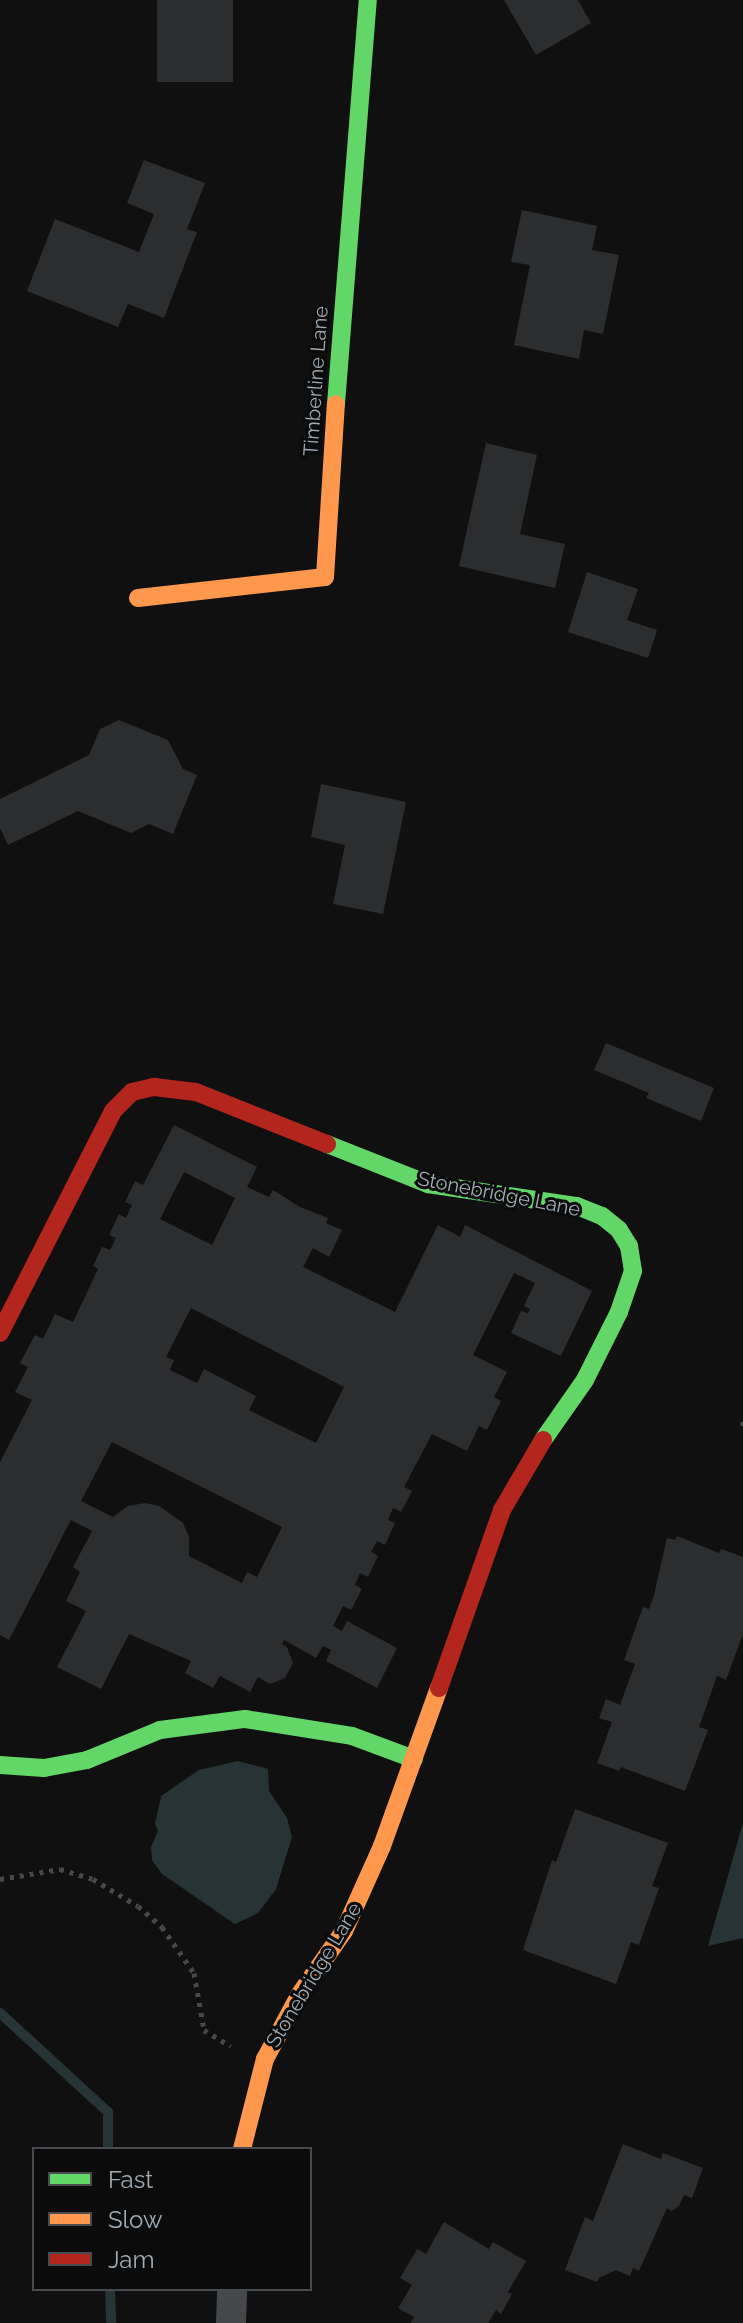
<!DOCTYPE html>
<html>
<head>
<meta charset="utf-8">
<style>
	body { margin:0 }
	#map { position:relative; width:743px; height:2323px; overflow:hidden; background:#101011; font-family:Raleway,sans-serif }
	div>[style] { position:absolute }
	.water>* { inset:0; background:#273436 }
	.stream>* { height:10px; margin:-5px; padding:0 5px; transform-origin:5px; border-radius:5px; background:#273436 }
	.building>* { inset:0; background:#2c2d2f; transform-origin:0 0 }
	.path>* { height:5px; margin-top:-2.5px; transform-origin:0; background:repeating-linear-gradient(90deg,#46494c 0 4px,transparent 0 10px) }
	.street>* { height:30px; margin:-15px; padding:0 15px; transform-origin:15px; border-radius:15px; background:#45484a }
	.fast>* { height:18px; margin:-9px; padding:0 9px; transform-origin:9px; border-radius:9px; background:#63d668 }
	.slow>* { height:18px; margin:-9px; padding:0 9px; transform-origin:9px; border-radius:9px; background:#ff974d }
	.jam>* { height:18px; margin:-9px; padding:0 9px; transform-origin:9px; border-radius:9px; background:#b3261e }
	span { translate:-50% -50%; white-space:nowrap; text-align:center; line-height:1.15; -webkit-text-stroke:6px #0b0b0c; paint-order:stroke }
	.street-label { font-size:20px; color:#a0abb3 }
	.legend { position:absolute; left:32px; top:2147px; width:280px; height:144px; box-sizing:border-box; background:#0b0b0c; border:2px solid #474b4f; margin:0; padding:10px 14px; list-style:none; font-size:24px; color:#a0abb3 }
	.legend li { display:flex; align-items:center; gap:16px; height:40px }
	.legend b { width:40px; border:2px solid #474b4f }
</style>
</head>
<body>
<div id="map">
	<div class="water">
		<i style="clip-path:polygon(238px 1761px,268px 1769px,269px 1791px,287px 1818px,292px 1837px,276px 1889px,258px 1913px,235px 1924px,162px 1874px,152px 1860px,151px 1847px,158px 1831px,155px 1824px,161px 1796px,199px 1770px)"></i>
		<i style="clip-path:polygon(743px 1823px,743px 1938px,708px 1946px)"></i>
	</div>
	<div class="stream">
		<i style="left:0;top:2013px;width:147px;rotate:42.5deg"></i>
		<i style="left:108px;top:2112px;width:37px;rotate:90deg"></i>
		<i style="left:110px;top:2289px;width:34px;rotate:88deg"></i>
	</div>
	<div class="building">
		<i style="left:157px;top:0;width:76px;height:82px"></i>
		<i style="clip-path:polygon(504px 0,578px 0,591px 23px,536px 55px)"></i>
		<i style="clip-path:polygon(144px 160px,205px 183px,187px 229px,197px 232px,164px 318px,128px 304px,118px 327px,27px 291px,55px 219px,139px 252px,154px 214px,127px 203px)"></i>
		<i style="clip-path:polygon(522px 210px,597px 226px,592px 250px,619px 255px,603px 334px,584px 330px,579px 359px,514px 345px,530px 265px,511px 262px)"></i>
		<i style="clip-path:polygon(486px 443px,537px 455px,520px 534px,565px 544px,555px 588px,459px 566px)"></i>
		<i style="clip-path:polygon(587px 572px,638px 589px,627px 620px,657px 630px,648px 658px,568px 632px)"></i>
		<i style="clip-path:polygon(119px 720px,168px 740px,183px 769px,197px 775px,173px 834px,149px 824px,131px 833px,78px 811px,8px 845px,0 828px,0 799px,89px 755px,100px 729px)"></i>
		<i style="clip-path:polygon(321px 784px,406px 802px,383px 914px,333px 904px,345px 845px,311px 837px)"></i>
		<i style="clip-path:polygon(606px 1043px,714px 1088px,701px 1121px,646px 1098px,649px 1093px,594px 1070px)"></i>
		<i style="clip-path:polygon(evenodd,174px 1125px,257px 1167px,247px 1187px,269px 1197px,273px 1190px,300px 1207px,328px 1218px,326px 1223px,342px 1230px,329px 1257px,313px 1248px,303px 1267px,395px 1312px,438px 1225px,460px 1237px,465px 1225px,592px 1291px,561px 1356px,511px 1333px,521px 1311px,528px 1313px,530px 1309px,524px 1306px,535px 1283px,514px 1273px,473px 1355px,507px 1372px,494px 1397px,501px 1401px,487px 1430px,479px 1426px,467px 1451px,432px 1434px,404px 1487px,412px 1491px,401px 1512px,393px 1508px,388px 1520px,395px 1523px,385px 1545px,377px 1541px,371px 1552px,378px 1556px,368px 1577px,360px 1573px,355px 1585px,362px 1589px,351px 1610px,343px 1606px,333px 1626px,342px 1631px,347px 1621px,397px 1648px,377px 1688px,326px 1661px,331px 1650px,323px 1646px,316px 1658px,284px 1640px,282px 1644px,287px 1647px,293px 1663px,285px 1678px,270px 1684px,258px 1677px,250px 1692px,220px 1676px,213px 1688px,185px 1673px,191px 1661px,129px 1634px,101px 1689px,57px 1667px,86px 1611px,66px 1601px,80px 1572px,73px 1567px,92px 1531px,71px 1520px,9px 1640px,0 1635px,0 1462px,32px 1400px,15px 1392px,28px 1367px,20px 1363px,35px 1335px,43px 1339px,55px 1314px,73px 1322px,98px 1269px,93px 1266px,102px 1247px,110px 1250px,116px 1238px,109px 1235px,119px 1214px,126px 1218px,132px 1205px,125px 1202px,135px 1181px,143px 1185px,174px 1125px,184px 1172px,235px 1198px,212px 1245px,160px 1219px,184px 1172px,174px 1125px,191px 1308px,344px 1387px,316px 1443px,249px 1410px,256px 1396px,204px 1369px,197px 1383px,170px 1370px,174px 1360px,166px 1357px,191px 1308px,174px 1125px,112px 1442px,282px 1527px,257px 1577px,247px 1572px,242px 1583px,189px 1556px,189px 1537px,183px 1523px,159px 1506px,145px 1503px,128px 1506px,113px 1517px,81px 1501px,112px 1442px)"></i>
		<i style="clip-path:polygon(677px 1536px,719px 1553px,721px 1549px,743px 1557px,743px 1634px,726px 1680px,717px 1676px,699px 1727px,708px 1730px,685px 1791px,621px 1767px,619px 1771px,597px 1763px,612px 1722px,599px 1718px,606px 1699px,620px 1705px,635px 1664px,624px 1660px,643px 1607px,649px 1609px,654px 1595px,667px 1538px,675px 1540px)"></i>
		<i style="clip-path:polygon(575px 1809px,668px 1843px,652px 1886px,659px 1888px,639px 1945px,631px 1942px,616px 1984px,523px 1950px,552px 1860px,556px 1862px)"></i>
		<i style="clip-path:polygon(623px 2144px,661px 2159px,663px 2153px,703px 2168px,692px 2198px,684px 2195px,679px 2206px,672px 2211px,667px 2208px,639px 2271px,633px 2268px,630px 2276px,616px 2270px,599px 2278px,597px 2282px,565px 2270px,585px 2217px,593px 2221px)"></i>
		<i style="clip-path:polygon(444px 2222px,489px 2249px,493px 2242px,526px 2261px,508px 2292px,512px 2294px,501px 2314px,496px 2310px,488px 2323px,410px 2323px,414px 2317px,398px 2308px,412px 2285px,400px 2278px,417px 2249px,426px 2254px)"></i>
	</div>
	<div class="path">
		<i style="left:743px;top:1421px;width:7px;rotate:90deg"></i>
		<i style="left:0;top:1879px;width:61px;rotate:-9.5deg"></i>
		<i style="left:60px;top:1869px;width:34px;rotate:17deg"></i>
		<i style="left:93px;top:1879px;width:52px;rotate:31deg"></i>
		<i style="left:138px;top:1906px;width:32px;rotate:41deg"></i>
		<i style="left:162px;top:1927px;width:56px;rotate:55.2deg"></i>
		<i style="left:194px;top:1973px;width:58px;rotate:80deg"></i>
		<i style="left:204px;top:2030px;width:31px;rotate:31deg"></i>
	</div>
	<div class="street">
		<i style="left:231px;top:2323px;width:34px;rotate:-88deg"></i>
	</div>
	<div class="fast">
		<i style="left:336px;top:404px;width:405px;rotate:-85.5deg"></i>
		<i style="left:327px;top:1144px;width:109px;rotate:21.6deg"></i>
		<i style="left:428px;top:1184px;width:151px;rotate:8.4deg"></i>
		<i style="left:577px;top:1206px;width:27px;rotate:22deg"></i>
		<i style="left:602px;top:1216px;width:22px;rotate:39deg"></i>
		<i style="left:619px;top:1230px;width:19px;rotate:58deg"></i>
		<i style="left:629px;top:1246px;width:25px;rotate:81deg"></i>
		<i style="left:633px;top:1271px;width:43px;rotate:108.9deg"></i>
		<i style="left:619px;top:1312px;width:76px;rotate:116.6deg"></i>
		<i style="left:585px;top:1380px;width:73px;rotate:125deg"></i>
		<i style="left:0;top:1765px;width:44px;rotate:3.9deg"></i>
		<i style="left:44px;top:1768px;width:44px;rotate:-10.5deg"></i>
		<i style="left:87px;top:1760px;width:79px;rotate:-22.3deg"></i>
		<i style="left:160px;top:1730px;width:86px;rotate:-7.4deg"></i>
		<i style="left:245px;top:1719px;width:108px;rotate:9deg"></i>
		<i style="left:352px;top:1736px;width:66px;rotate:20.4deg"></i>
	</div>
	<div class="slow">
		<i style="left:138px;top:598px;width:188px;rotate:-6.4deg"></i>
		<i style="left:325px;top:577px;width:173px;rotate:-86.4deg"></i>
		<i style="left:242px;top:2149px;width:93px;rotate:-75.7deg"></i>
		<i style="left:265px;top:2059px;width:74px;rotate:-61.7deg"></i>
		<i style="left:300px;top:1994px;width:77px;rotate:-55.1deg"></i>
		<i style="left:344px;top:1931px;width:93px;rotate:-65.9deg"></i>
		<i style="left:382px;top:1846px;width:168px;rotate:-70.2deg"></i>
	</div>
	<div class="jam">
		<i style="left:0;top:1333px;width:249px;rotate:-63deg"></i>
		<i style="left:113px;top:1111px;width:27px;rotate:-45deg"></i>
		<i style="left:132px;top:1092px;width:23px;rotate:-13deg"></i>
		<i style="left:154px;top:1087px;width:42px;rotate:6.8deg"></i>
		<i style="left:196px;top:1092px;width:141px;rotate:21.7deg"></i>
		<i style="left:439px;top:1688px;width:189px;rotate:-70.5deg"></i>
		<i style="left:502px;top:1510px;width:81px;rotate:-59.6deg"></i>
	</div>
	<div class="street-label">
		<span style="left:316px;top:381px;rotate:-86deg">Timberline Lane</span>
		<span style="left:499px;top:1194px;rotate:11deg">Stonebridge Lane</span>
		<span style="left:314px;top:1975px;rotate:-59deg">Stonebridge Lane</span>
	</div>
	<ul class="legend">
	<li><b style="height:10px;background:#63d668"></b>Fast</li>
	<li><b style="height:10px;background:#ff974d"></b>Slow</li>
	<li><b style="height:10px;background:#b3261e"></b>Jam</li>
	</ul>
</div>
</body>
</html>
